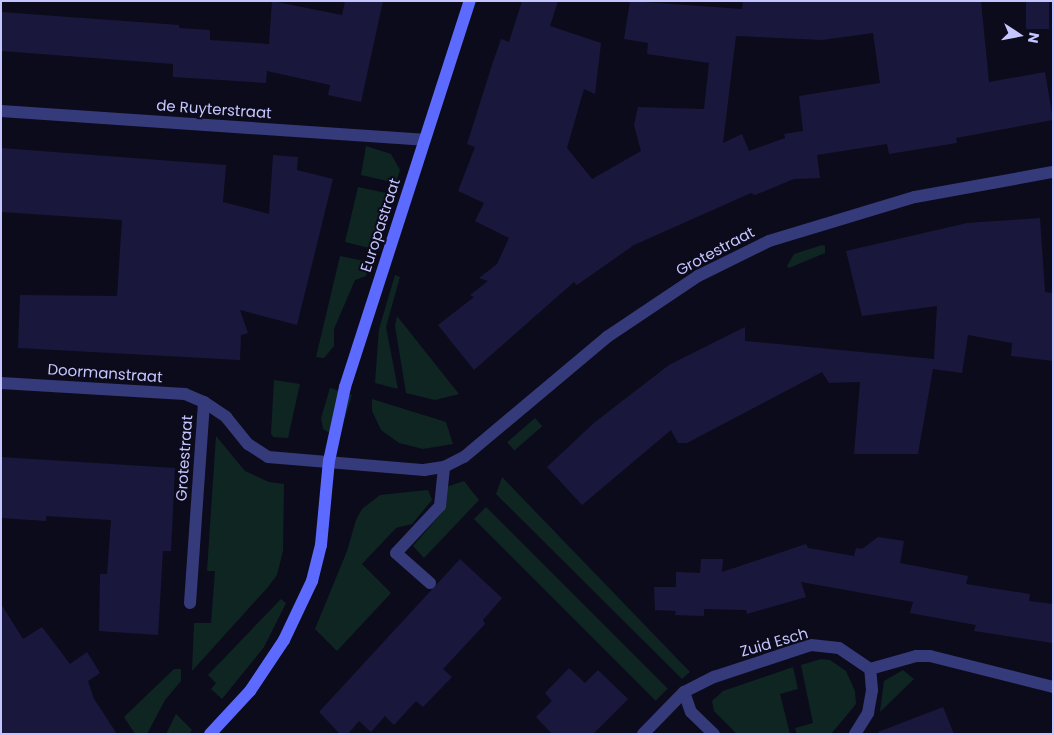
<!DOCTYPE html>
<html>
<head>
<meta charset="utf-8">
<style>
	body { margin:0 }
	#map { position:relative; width:1054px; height:735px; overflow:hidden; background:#0c0b1b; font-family:Poppins,sans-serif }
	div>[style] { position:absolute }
	.green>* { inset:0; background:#0e2522; transform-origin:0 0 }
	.building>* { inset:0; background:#1a173c; transform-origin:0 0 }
	.street>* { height:12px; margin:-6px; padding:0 6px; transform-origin:6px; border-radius:6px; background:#353a7a }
	.secondary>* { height:12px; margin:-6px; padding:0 6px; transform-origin:6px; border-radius:6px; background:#5c6aff }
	span { translate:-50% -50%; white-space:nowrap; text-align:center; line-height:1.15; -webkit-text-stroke:4px #0c0b1b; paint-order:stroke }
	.street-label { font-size:15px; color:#c5c5ff }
	.frame { position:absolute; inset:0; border:2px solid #c5c5ff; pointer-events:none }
	.north { position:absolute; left:994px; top:10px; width:50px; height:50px; -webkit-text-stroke:4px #0c0b1b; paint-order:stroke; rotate:101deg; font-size:14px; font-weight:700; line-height:20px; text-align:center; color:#c5c5ff }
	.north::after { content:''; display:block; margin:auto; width:18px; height:22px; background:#c5c5ff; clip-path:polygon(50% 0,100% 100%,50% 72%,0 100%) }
</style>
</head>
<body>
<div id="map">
	<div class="green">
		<i style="clip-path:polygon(366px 146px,391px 154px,400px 170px,396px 183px,361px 175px)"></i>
		<i style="clip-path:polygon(358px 187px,391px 194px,373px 249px,345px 242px)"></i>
		<i style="clip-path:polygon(822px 245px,825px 246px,825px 253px,789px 268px,787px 266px,794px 254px)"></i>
		<i style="clip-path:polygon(340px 256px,369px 262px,366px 276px,355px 280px,334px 329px,334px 346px,324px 358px,316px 357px)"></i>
		<i style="clip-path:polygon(395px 275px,400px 277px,386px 327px,398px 389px,375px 383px,379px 329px)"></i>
		<i style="clip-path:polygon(397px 316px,459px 394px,435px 400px,406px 393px,395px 326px)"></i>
		<i style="clip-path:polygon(274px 380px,300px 384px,288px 438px,273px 437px,271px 433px)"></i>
		<i style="clip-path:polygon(330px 388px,352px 395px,345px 418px,339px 426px,328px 432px,323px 429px,321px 418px)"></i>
		<i style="clip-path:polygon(372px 399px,446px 422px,453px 444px,423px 449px,399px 443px,381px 430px,372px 411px)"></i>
		<i style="left:535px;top:418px;width:11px;height:37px;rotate:49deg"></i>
		<i style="clip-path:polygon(216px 436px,245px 471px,269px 482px,284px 484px,283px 551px,277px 575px,268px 587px,192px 671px,194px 623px,211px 623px,215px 571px,207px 571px)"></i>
		<i style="clip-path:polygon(502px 477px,690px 672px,682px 679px,496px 494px)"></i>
		<i style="clip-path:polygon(464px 481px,479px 500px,424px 558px,413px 546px,446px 508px,446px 487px)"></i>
		<i style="clip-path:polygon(428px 490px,432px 500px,412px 524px,396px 528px,362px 564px,391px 593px,337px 651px,315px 629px,347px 551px,356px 520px,362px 509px,380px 495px)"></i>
		<i style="left:486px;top:507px;width:257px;height:17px;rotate:45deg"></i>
		<i style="clip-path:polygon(281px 599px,286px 603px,264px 647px,222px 699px,211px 689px,216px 683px,208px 675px)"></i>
		<i style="clip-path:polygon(821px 659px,830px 660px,846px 671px,855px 691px,856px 704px,831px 734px,797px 734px,795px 728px,813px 723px,801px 665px)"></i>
		<i style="clip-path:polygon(793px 667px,798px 689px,780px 694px,790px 734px,737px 734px,714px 711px,712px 701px,723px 691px)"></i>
		<i style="clip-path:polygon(174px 669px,181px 669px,181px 681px,165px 700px,147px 734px,135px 734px,124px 717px)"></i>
		<i style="clip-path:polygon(903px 670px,914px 679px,880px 712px,884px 681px)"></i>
		<i style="clip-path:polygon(176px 714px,192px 730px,189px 734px,166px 734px)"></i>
	</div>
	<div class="building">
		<i style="clip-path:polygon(272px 1px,342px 15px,345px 1px,383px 1px,361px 102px,328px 95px,330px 85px,267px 71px,266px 83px,173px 77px,173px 64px,1px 51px,1px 12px,179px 25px,179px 28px,210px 30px,210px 40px,269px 44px)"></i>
		<i style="clip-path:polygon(evenodd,522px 1px,558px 1px,550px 26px,601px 43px,595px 94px,584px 89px,567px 148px,592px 179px,641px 151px,634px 125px,638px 107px,704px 109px,709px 63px,647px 54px,648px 43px,624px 39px,630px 1px,742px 9px,743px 1px,981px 1px,989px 82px,1045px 72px,1053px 120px,956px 138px,957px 143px,889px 154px,887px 144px,817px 155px,820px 178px,794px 179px,755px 195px,751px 193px,634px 245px,577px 285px,574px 282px,474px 370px,438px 325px,474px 297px,470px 295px,488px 281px,479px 278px,497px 264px,509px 238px,475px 221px,484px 203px,458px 191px,475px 147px,467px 144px,492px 65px,501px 39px,509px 42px,522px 1px,873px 33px,880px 83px,799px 96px,803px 131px,784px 134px,785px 138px,749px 151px,742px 134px,723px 143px,736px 36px,822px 40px,873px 33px)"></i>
		<i style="left:1026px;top:1px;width:23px;height:28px"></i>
		<i style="clip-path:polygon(1px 148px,226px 165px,223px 202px,269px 214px,273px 155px,298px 157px,297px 170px,333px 179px,297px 325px,240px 310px,248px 333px,241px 335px,240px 360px,18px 348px,20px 295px,117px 296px,122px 220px,1px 212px)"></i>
		<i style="clip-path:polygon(1040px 218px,1045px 292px,1053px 293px,1053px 361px,1011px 356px,1012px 343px,968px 335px,962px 373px,933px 369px,934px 363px,918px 454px,854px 454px,860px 382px,829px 383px,822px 372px,687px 443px,678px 443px,671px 430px,582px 505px,547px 467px,595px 422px,669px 365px,745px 327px,745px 341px,934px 359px,937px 306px,862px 316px,846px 251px,967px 223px)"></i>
		<i style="clip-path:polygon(1px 457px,175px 468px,171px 551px,163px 551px,158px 635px,99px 631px,100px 574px,107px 574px,111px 520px,46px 516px,46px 521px,1px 518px)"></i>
		<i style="clip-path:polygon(878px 537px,904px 541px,900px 563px,968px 576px,966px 584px,1030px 594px,1029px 601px,1053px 604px,1053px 643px,974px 631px,976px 625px,910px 613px,913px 602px,801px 582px,806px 597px,747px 614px,746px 610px,704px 609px,704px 616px,675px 615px,676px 611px,655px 610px,654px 587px,676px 587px,676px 572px,700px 573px,701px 559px,723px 559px,722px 572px,806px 544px,808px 548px,854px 556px,856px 548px,862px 549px)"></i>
		<i style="clip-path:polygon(460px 559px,502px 598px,483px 620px,485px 624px,443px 669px,452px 677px,423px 707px,416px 701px,394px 725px,385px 716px,371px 732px,359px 721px,348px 734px,340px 734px,319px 712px)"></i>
		<i style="clip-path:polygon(1px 604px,23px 639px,42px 627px,70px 664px,87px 652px,100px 673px,88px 681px,94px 699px,117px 734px,1px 734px)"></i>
		<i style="clip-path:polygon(569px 668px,585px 683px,598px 670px,628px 699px,593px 734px,552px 734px,536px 717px,552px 701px,545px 693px)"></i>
		<i style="clip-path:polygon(943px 707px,954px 734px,879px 734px,878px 732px)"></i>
	</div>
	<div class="street">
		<i style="left:1px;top:111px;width:424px;rotate:3.9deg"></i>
		<i style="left:1px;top:383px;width:184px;rotate:3.4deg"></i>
		<i style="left:185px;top:394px;width:21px;rotate:23deg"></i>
		<i style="left:430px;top:583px;width:45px;rotate:-138.6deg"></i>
		<i style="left:396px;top:553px;width:64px;rotate:-46.9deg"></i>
		<i style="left:440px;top:506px;width:39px;rotate:-84deg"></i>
		<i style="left:190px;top:603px;width:201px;rotate:-86deg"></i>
		<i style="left:204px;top:402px;width:27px;rotate:34deg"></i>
		<i style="left:226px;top:417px;width:35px;rotate:51deg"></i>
		<i style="left:248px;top:444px;width:24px;rotate:33deg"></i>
		<i style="left:268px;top:457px;width:157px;rotate:4.8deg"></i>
		<i style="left:424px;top:470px;width:20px;rotate:-9deg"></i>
		<i style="left:444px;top:467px;width:22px;rotate:-27deg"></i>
		<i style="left:464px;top:457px;width:187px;rotate:-40deg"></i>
		<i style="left:607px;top:337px;width:110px;rotate:-33.8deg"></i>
		<i style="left:698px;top:276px;width:79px;rotate:-26.2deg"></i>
		<i style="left:769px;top:241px;width:152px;rotate:-16.8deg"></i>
		<i style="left:915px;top:197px;width:140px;rotate:-10.3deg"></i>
		<i style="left:684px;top:692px;width:21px;rotate:71deg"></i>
		<i style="left:691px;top:712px;width:32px;rotate:44deg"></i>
		<i style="left:643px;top:734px;width:59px;rotate:-45.7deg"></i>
		<i style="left:684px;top:692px;width:34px;rotate:-27deg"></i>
		<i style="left:714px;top:677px;width:102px;rotate:-18.3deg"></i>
		<i style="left:811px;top:645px;width:28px;rotate:6deg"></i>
		<i style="left:839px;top:648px;width:37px;rotate:34deg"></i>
		<i style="left:870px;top:669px;width:48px;rotate:-15.8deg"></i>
		<i style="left:916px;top:656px;width:14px"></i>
		<i style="left:930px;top:656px;width:127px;rotate:14.1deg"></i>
		<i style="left:855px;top:734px;width:25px;rotate:-58deg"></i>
		<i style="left:868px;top:713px;width:23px;rotate:-80deg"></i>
		<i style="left:872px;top:690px;width:21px;rotate:-95deg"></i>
	</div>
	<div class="secondary">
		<i style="left:210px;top:734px;width:59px;rotate:-47.1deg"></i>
		<i style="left:250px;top:691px;width:61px;rotate:-56.3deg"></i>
		<i style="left:284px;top:640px;width:65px;rotate:-64.6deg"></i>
		<i style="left:312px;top:581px;width:37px;rotate:-76deg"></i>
		<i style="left:321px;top:545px;width:84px;rotate:-84.6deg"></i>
		<i style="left:329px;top:461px;width:76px;rotate:-77.8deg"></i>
		<i style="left:345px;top:387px;width:406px;rotate:-72.1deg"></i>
	</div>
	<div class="street-label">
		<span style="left:214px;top:109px;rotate:4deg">de Ruyterstraat</span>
		<span style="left:380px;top:225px;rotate:-72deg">Europastraat</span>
		<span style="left:715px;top:251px;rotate:-28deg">Grotestraat</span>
		<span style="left:105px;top:373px;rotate:4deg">Doormanstraat</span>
		<span style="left:184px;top:458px;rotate:-86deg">Grotestraat</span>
		<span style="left:774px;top:642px;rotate:-16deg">Zuid Esch</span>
	</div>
	<div class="frame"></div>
	<div class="north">N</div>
</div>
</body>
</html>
